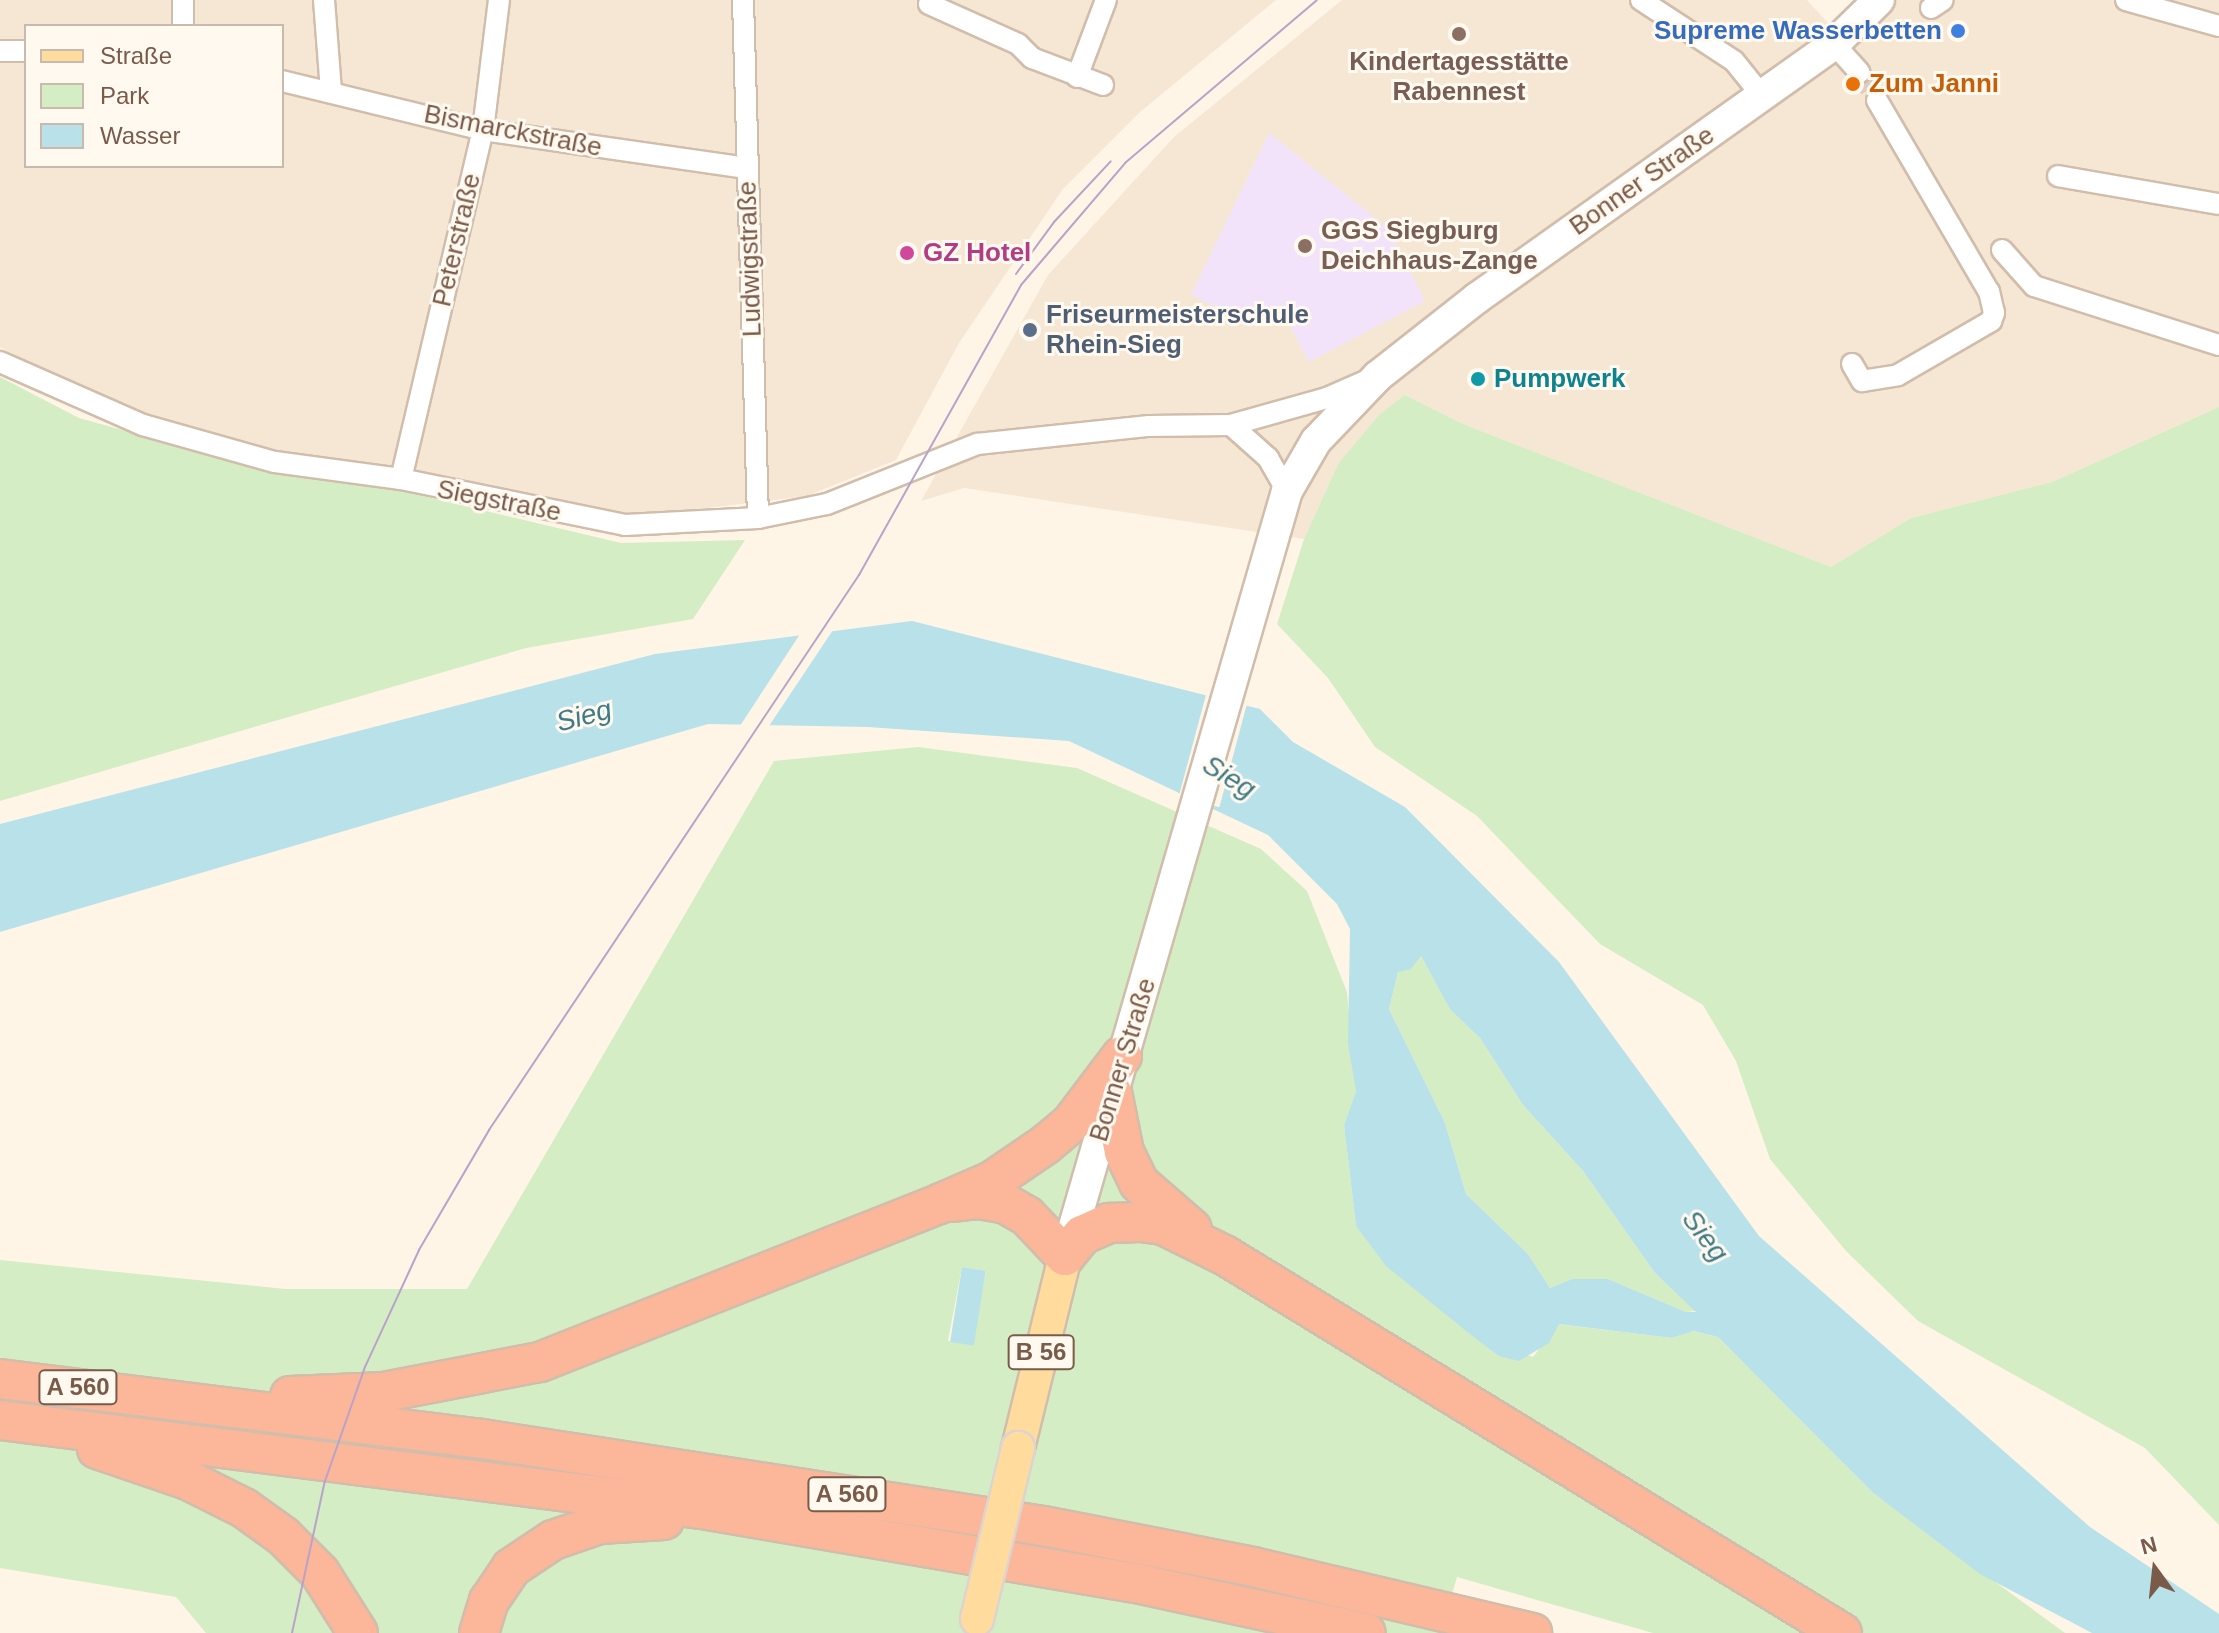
<!DOCTYPE html>
<html>
<head>
<meta charset="utf-8">
<style>
	body { margin:0 }
	#map { position:relative; width:2219px; height:1633px; overflow:hidden; background:#fef5e7; font-family:Helvetica,sans-serif }
	div>[style] { position:absolute }
	.residential>* { inset:0; background:#f6e7d5 }
	.education>* { inset:0; background:#f2e3fa }
	.green>* { inset:0; background:#d4edc4 }
	.water>* { inset:0; background:#b9e1e9; transform-origin:0 0 }
	.pier>* { inset:0; background:#fef5e7; transform-origin:0 0 }
	.minor-tunnel>* { height:20px; margin-top:-10px; transform-origin:0; background:repeating-linear-gradient(90deg,#ddcec0 0 20px,transparent 0 30px) }
	.roads { filter:drop-shadow(2px 0 #d1bdab) drop-shadow(-2px 0 #d1bdab) drop-shadow(0 2px #d1bdab) drop-shadow(0 -2px #d1bdab) }
	.minor>* { height:20px; margin:-10px; padding:0 10px; transform-origin:10px; border-radius:10px; background:#fff }
	.secondary>* { height:30px; margin:-15px; padding:0 15px; transform-origin:15px; border-radius:15px; background:#fff }
	.primary>* { height:32px; margin:-16px; padding:0 16px; transform-origin:16px; border-radius:16px; background:#ffdc9d }
	.motorway>* { height:38px; margin:-19px; padding:0 19px; transform-origin:19px; border-radius:19px; background:#fcb69a }
	.tram>* { height:2px; margin:-1px; padding:0 1px; transform-origin:1px; border-radius:1px; background:#b9a3c9 }
	.bridges { filter:drop-shadow(2px 0 #dcd4d0) drop-shadow(-2px 0 #dcd4d0) drop-shadow(0 2px #dcd4d0) drop-shadow(0 -2px #dcd4d0) }
	.primary-bridge>* { height:32px; margin:-16px; padding:0 16px; transform-origin:16px; border-radius:16px; background:#ffdc9d }
	.dots>* { width:22px; height:22px; translate:-50% -50%; box-sizing:border-box; border:4px solid #fff9ef; border-radius:50% }
	span { translate:-50% -50%; white-space:nowrap; text-align:center; line-height:1.15; -webkit-text-stroke:6px #fff9ef; paint-order:stroke }
	.shield-label span { padding:2px 6px; background:#fff9ef; border:2px solid; border-radius:6px; -webkit-text-stroke-width:0 }
	.shield-label { font-size:24px; color:#7a5b49; font-weight:700 }
	.shop-label { font-size:26px; color:#366cbe; font-weight:700 }
	.right { translate:-100% -50%; text-align:right }
	.education-label { font-size:26px; color:#785e54; font-weight:700 }
	.left { translate:0 -50%; text-align:left }
	.food-label { font-size:26px; color:#c56008; font-weight:700 }
	.street-label { font-size:26px; color:#7a5b49 }
	.hotel-label { font-size:26px; color:#b23c85; font-weight:700 }
	.service-label { font-size:26px; color:#4e5e75; font-weight:700 }
	.culture-label { font-size:26px; color:#0d838f; font-weight:700 }
	.water-label { font-size:28px; color:#3e7a87; font-style:italic }
	.legend { position:absolute; left:24px; top:24px; width:260px; height:144px; box-sizing:border-box; background:#fff9ef; border:2px solid #cabaad; margin:0; padding:10px 14px; list-style:none; font-size:24px; color:#7a5b49 }
	.legend li { display:flex; align-items:center; gap:16px; height:40px }
	.legend b { width:40px; border:2px solid #cabaad }
	.north { position:absolute; left:2115px; top:1529px; width:80px; height:80px; -webkit-text-stroke:6px #fff9ef; paint-order:stroke; rotate:345deg; font-size:22px; font-weight:700; line-height:32px; text-align:center; color:#7a5b49 }
	.north::after { content:''; display:block; margin:auto; width:28px; height:36px; background:#7a5b49; clip-path:polygon(50% 0,100% 100%,50% 72%,0 100%) }
</style>
</head>
<body>
<div id="map">
	<div class="residential">
		<i style="clip-path:polygon(evenodd,0 0,1276px 0,1140px 112px,1063px 189px,959px 343px,896px 460px,807px 496px,641px 516px,256px 447px,124px 412px,0 347px,0 0,26px 26px,282px 26px,282px 166px,26px 166px,26px 26px)"></i>
		<i style="clip-path:polygon(1342px 0,1807px 0,1848px 45px,1890px 0,2219px 0,2219px 407px,2052px 482px,1911px 518px,1831px 567px,1463px 424px,1405px 395px,1338px 464px,1304px 539px,964px 488px,921px 501px,1048px 275px,1174px 137px)"></i>
	</div>
	<div class="education">
		<i style="clip-path:polygon(1269px 133px,1389px 229px,1425px 301px,1309px 362px,1282px 310px,1251px 324px,1191px 295px)"></i>
	</div>
	<div class="green">
		<i style="clip-path:polygon(0 377px,79px 418px,248px 465px,401px 491px,621px 543px,745px 540px,693px 619px,526px 648px,0 801px)"></i>
		<i style="clip-path:polygon(1405px 395px,1463px 424px,1831px 567px,1911px 518px,2052px 482px,2219px 407px,2219px 1525px,2145px 1448px,1918px 1321px,1846px 1251px,1770px 1159px,1736px 1061px,1703px 1005px,1600px 944px,1477px 816px,1375px 747px,1328px 678px,1277px 624px,1304px 539px,1338px 464px,1380px 414px)"></i>
		<i style="clip-path:polygon(evenodd,918px 747px,1077px 768px,1261px 849px,1307px 891px,1347px 992px,1356px 1091px,1344px 1125px,1356px 1226px,1471px 1335px,1533px 1357px,1558px 1324px,1672px 1338px,1692px 1331px,1718px 1337px,1872px 1492px,2065px 1633px,1653px 1633px,1457px 1577px,1441px 1633px,206px 1633px,176px 1597px,0 1568px,0 1260px,285px 1289px,467px 1289px,774px 761px,918px 747px,962px 1267px,986px 1271px,971px 1345px,948px 1341px,962px 1267px)"></i>
		<i style="clip-path:polygon(1421px 956px,1450px 1008px,1480px 1038px,1523px 1105px,1583px 1171px,1655px 1273px,1696px 1311px,1686px 1312px,1608px 1279px,1572px 1279px,1550px 1288px,1528px 1254px,1466px 1194px,1445px 1123px,1389px 1009px,1398px 972px)"></i>
	</div>
	<div class="water">
		<i style="clip-path:polygon(evenodd,912px 621px,1260px 709px,1293px 742px,1405px 807px,1559px 962px,1759px 1236px,2090px 1527px,2219px 1614px,2219px 1633px,2092px 1633px,1980px 1574px,1872px 1492px,1718px 1337px,1693px 1331px,1672px 1338px,1559px 1324px,1549px 1343px,1519px 1361px,1499px 1356px,1471px 1335px,1386px 1266px,1356px 1226px,1344px 1125px,1356px 1091px,1348px 1044px,1350px 929px,1337px 904px,1268px 835px,1069px 741px,868px 727px,708px 724px,0 932px,0 824px,655px 654px,912px 621px,1421px 956px,1450px 1009px,1480px 1038px,1523px 1105px,1583px 1171px,1655px 1273px,1696px 1312px,1686px 1312px,1608px 1279px,1572px 1279px,1550px 1288px,1528px 1254px,1466px 1194px,1445px 1123px,1389px 1009px,1398px 972px,1411px 969px,1421px 956px)"></i>
		<i style="left:962px;top:1267px;width:24px;height:76px;rotate:9deg"></i>
	</div>
	<div class="pier">
		<i style="clip-path:polygon(835px 627px,767px 729px,738px 729px,802px 631px)"></i>
		<i style="left:1207px;top:691px;width:42px;height:109px;rotate:15deg"></i>
	</div>
	<div class="minor-tunnel">
		<i style="left:1859px;top:72px;width:33px;rotate:57deg"></i>
	</div>
	<div class="roads">
		<div class="minor">
			<i style="left:183px;top:0;width:26px;rotate:90deg"></i>
			<i style="left:324px;top:0;width:91px;rotate:85.6deg"></i>
			<i style="left:743px;top:0;width:518px;rotate:88.34deg"></i>
			<i style="left:931px;top:0;width:4px;rotate:117deg"></i>
			<i style="left:929px;top:4px;width:98px;rotate:24.2deg"></i>
			<i style="left:1018px;top:44px;width:20px;rotate:45deg"></i>
			<i style="left:1032px;top:58px;width:76px;rotate:20.8deg"></i>
			<i style="left:1641px;top:0;width:111px;rotate:33.3deg"></i>
			<i style="left:1734px;top:61px;width:45px;rotate:51.3deg"></i>
			<i style="left:2126px;top:0;width:97px;rotate:15.6deg"></i>
			<i style="left:1931px;top:8px;width:14px;rotate:-34deg"></i>
			<i style="left:1834px;top:44px;width:38px;rotate:48deg"></i>
			<i style="left:0;top:51px;width:26px"></i>
			<i style="left:1077px;top:77px;width:82px;rotate:-69.4deg"></i>
			<i style="left:282px;top:81px;width:207px;rotate:13.7deg"></i>
			<i style="left:483px;top:130px;width:267px;rotate:8.2deg"></i>
			<i style="left:2058px;top:176px;width:163px;rotate:9.9deg"></i>
			<i style="left:2002px;top:250px;width:48px;rotate:48.4deg"></i>
			<i style="left:2034px;top:286px;width:194px;rotate:17.7deg"></i>
			<i style="left:0;top:362px;width:156px;rotate:23.8deg"></i>
			<i style="left:143px;top:425px;width:137px;rotate:15.7deg"></i>
			<i style="left:275px;top:462px;width:127px;rotate:7.7deg"></i>
			<i style="left:401px;top:479px;width:229px;rotate:11.6deg"></i>
			<i style="left:625px;top:525px;width:133px;rotate:-3deg"></i>
			<i style="left:758px;top:518px;width:70px;rotate:-11.5deg"></i>
			<i style="left:827px;top:504px;width:162px;rotate:-21.8deg"></i>
			<i style="left:977px;top:444px;width:173px;rotate:-6deg"></i>
			<i style="left:1149px;top:426px;width:82px;rotate:-0.7deg"></i>
			<i style="left:1231px;top:425px;width:100px;rotate:-15.7deg"></i>
			<i style="left:1327px;top:398px;width:43px;rotate:-23.6deg"></i>
			<i style="left:1852px;top:364px;width:20px;rotate:60deg"></i>
			<i style="left:1862px;top:381px;width:36px;rotate:-9deg"></i>
			<i style="left:1898px;top:375px;width:108px;rotate:-30.1deg"></i>
			<i style="left:1991px;top:321px;width:9px;rotate:-69deg"></i>
			<i style="left:1994px;top:313px;width:22px;rotate:-103deg"></i>
			<i style="left:1989px;top:292px;width:222px;rotate:-120.3deg"></i>
			<i style="left:1231px;top:425px;width:50px;rotate:41.7deg"></i>
			<i style="left:1268px;top:458px;width:38px;rotate:60deg"></i>
			<i style="left:401px;top:479px;width:359px;rotate:-76.8deg"></i>
			<i style="left:483px;top:130px;width:131px;rotate:-83deg"></i>
		</div>
		<div class="secondary">
			<i style="left:1066px;top:1254px;width:794px;rotate:-73.85deg"></i>
			<i style="left:1287px;top:491px;width:58px;rotate:-59.9deg"></i>
			<i style="left:1316px;top:441px;width:90px;rotate:-46.4deg"></i>
			<i style="left:1378px;top:376px;width:126px;rotate:-38.2deg"></i>
			<i style="left:1477px;top:298px;width:438px;rotate:-35.4deg"></i>
			<i style="left:1834px;top:44px;width:63px;rotate:-44.4deg"></i>
		</div>
		<div class="primary">
			<i style="left:1018px;top:1448px;width:198px;rotate:-76.2deg"></i>
		</div>
		<div class="motorway">
			<i style="left:1112px;top:1092px;width:61px;rotate:78.7deg"></i>
			<i style="left:1124px;top:1152px;width:34px;rotate:64deg"></i>
			<i style="left:1139px;top:1183px;width:70px;rotate:41deg"></i>
			<i style="left:953px;top:1202px;width:26px;rotate:-7deg"></i>
			<i style="left:979px;top:1199px;width:27px;rotate:10deg"></i>
			<i style="left:1006px;top:1204px;width:24px;rotate:30deg"></i>
			<i style="left:1027px;top:1216px;width:55px;rotate:46.5deg"></i>
			<i style="left:1065px;top:1256px;width:27px;rotate:-51deg"></i>
			<i style="left:1082px;top:1235px;width:30px;rotate:-24deg"></i>
			<i style="left:1109px;top:1223px;width:31px;rotate:-2deg"></i>
			<i style="left:1140px;top:1222px;width:23px;rotate:7deg"></i>
			<i style="left:1163px;top:1225px;width:70px;rotate:26.2deg"></i>
			<i style="left:1226px;top:1256px;width:722px;rotate:31.47deg"></i>
			<i style="left:0;top:1379px;width:480px;rotate:7.1deg"></i>
			<i style="left:476px;top:1438px;width:574px;rotate:8.82deg"></i>
			<i style="left:1043px;top:1526px;width:214px;rotate:11deg"></i>
			<i style="left:1253px;top:1567px;width:287px;rotate:13.3deg"></i>
			<i style="left:290px;top:1396px;width:94px;rotate:-2.4deg"></i>
			<i style="left:384px;top:1392px;width:159px;rotate:-10.9deg"></i>
			<i style="left:540px;top:1362px;width:429px;rotate:-21.6deg"></i>
			<i style="left:939px;top:1204px;width:58px;rotate:-23.5deg"></i>
			<i style="left:992px;top:1181px;width:64px;rotate:-34.2deg"></i>
			<i style="left:1045px;top:1145px;width:35px;rotate:-40deg"></i>
			<i style="left:1072px;top:1122px;width:83px;rotate:-52.9deg"></i>
			<i style="left:0;top:1420px;width:708px;rotate:7.23deg"></i>
			<i style="left:702px;top:1509px;width:435px;rotate:9.7deg"></i>
			<i style="left:1131px;top:1582px;width:240px;rotate:12.2deg"></i>
			<i style="left:97px;top:1449px;width:96px;rotate:18.8deg"></i>
			<i style="left:188px;top:1480px;width:63px;rotate:26.6deg"></i>
			<i style="left:244px;top:1508px;width:48px;rotate:35.7deg"></i>
			<i style="left:283px;top:1536px;width:52px;rotate:45deg"></i>
			<i style="left:320px;top:1573px;width:71px;rotate:57.7deg"></i>
			<i style="left:479px;top:1633px;width:34px;rotate:-73deg"></i>
			<i style="left:489px;top:1601px;width:40px;rotate:-56deg"></i>
			<i style="left:511px;top:1568px;width:50px;rotate:-33.7deg"></i>
			<i style="left:553px;top:1540px;width:50px;rotate:-18.8deg"></i>
			<i style="left:600px;top:1524px;width:64px;rotate:-3.6deg"></i>
		</div>
	</div>
	<div class="tram">
		<i style="left:1016px;top:274px;width:64px;rotate:-53.8deg"></i>
		<i style="left:1054px;top:222px;width:83px;rotate:-46.9deg"></i>
		<i style="left:292px;top:1633px;width:156px;rotate:-77.8deg"></i>
		<i style="left:325px;top:1481px;width:121px;rotate:-70.7deg"></i>
		<i style="left:365px;top:1367px;width:129px;rotate:-65.2deg"></i>
		<i style="left:419px;top:1250px;width:139px;rotate:-59.7deg"></i>
		<i style="left:489px;top:1130px;width:667px;rotate:-56.31deg"></i>
		<i style="left:859px;top:575px;width:332px;rotate:-60.8deg"></i>
		<i style="left:1021px;top:285px;width:162px;rotate:-49.5deg"></i>
		<i style="left:1126px;top:162px;width:250px;rotate:-40.3deg"></i>
	</div>
	<div class="bridges">
		<div class="primary-bridge">
			<i style="left:977px;top:1619px;width:176px;rotate:-76.5deg"></i>
		</div>
	</div>
	<div class="dots">
		<i style="left:1958px;top:31px;background:#3f7fe0"></i>
		<i style="left:1459px;top:34px;background:#8d6e63"></i>
		<i style="left:1853px;top:84px;background:#e8710a"></i>
		<i style="left:1305px;top:246px;background:#8d6e63"></i>
		<i style="left:907px;top:253px;background:#d1479c"></i>
		<i style="left:1030px;top:330px;background:#5c6f8a"></i>
		<i style="left:1478px;top:379px;background:#0f9aa8"></i>
	</div>
	<div class="shield-label">
		<span style="left:1041px;top:1352px">B 56</span>
		<span style="left:78px;top:1387px">A 560</span>
		<span style="left:847px;top:1494px">A 560</span>
	</div>
	<div class="shop-label">
		<span class="right" style="left:1942px;top:31px">Supreme Wasserbetten</span>
	</div>
	<div class="education-label">
		<span style="left:1459px;top:77px">Kindertagesstätte<br>Rabennest</span>
		<span class="left" style="left:1321px;top:246px">GGS Siegburg<br>Deichhaus-Zange</span>
	</div>
	<div class="food-label">
		<span class="left" style="left:1869px;top:84px">Zum Janni</span>
	</div>
	<div class="street-label">
		<span style="left:513px;top:131px;rotate:11deg">Bismarckstraße</span>
		<span style="left:1642px;top:181px;rotate:-35deg">Bonner Straße</span>
		<span style="left:457px;top:240px;rotate:-77deg">Peterstraße</span>
		<span style="left:750px;top:259px;rotate:-92deg">Ludwigstraße</span>
		<span style="left:499px;top:501px;rotate:11deg">Siegstraße</span>
		<span style="left:1123px;top:1060px;rotate:-73deg">Bonner Straße</span>
	</div>
	<div class="hotel-label">
		<span class="left" style="left:923px;top:253px">GZ Hotel</span>
	</div>
	<div class="service-label">
		<span class="left" style="left:1046px;top:330px">Friseurmeisterschule<br>Rhein-Sieg</span>
	</div>
	<div class="culture-label">
		<span class="left" style="left:1494px;top:379px">Pumpwerk</span>
	</div>
	<div class="water-label">
		<span style="left:584px;top:716px;rotate:-15deg">Sieg</span>
		<span style="left:1229px;top:777px;rotate:32deg">Sieg</span>
		<span style="left:1705px;top:1236px;rotate:53deg">Sieg</span>
	</div>
	<ul class="legend">
	<li><b style="height:10px;background:#ffdc9d"></b>Straße</li>
	<li><b style="height:22px;background:#d4edc4"></b>Park</li>
	<li><b style="height:22px;background:#b9e1e9"></b>Wasser</li>
	</ul>
	<div class="north">N</div>
</div>
</body>
</html>
